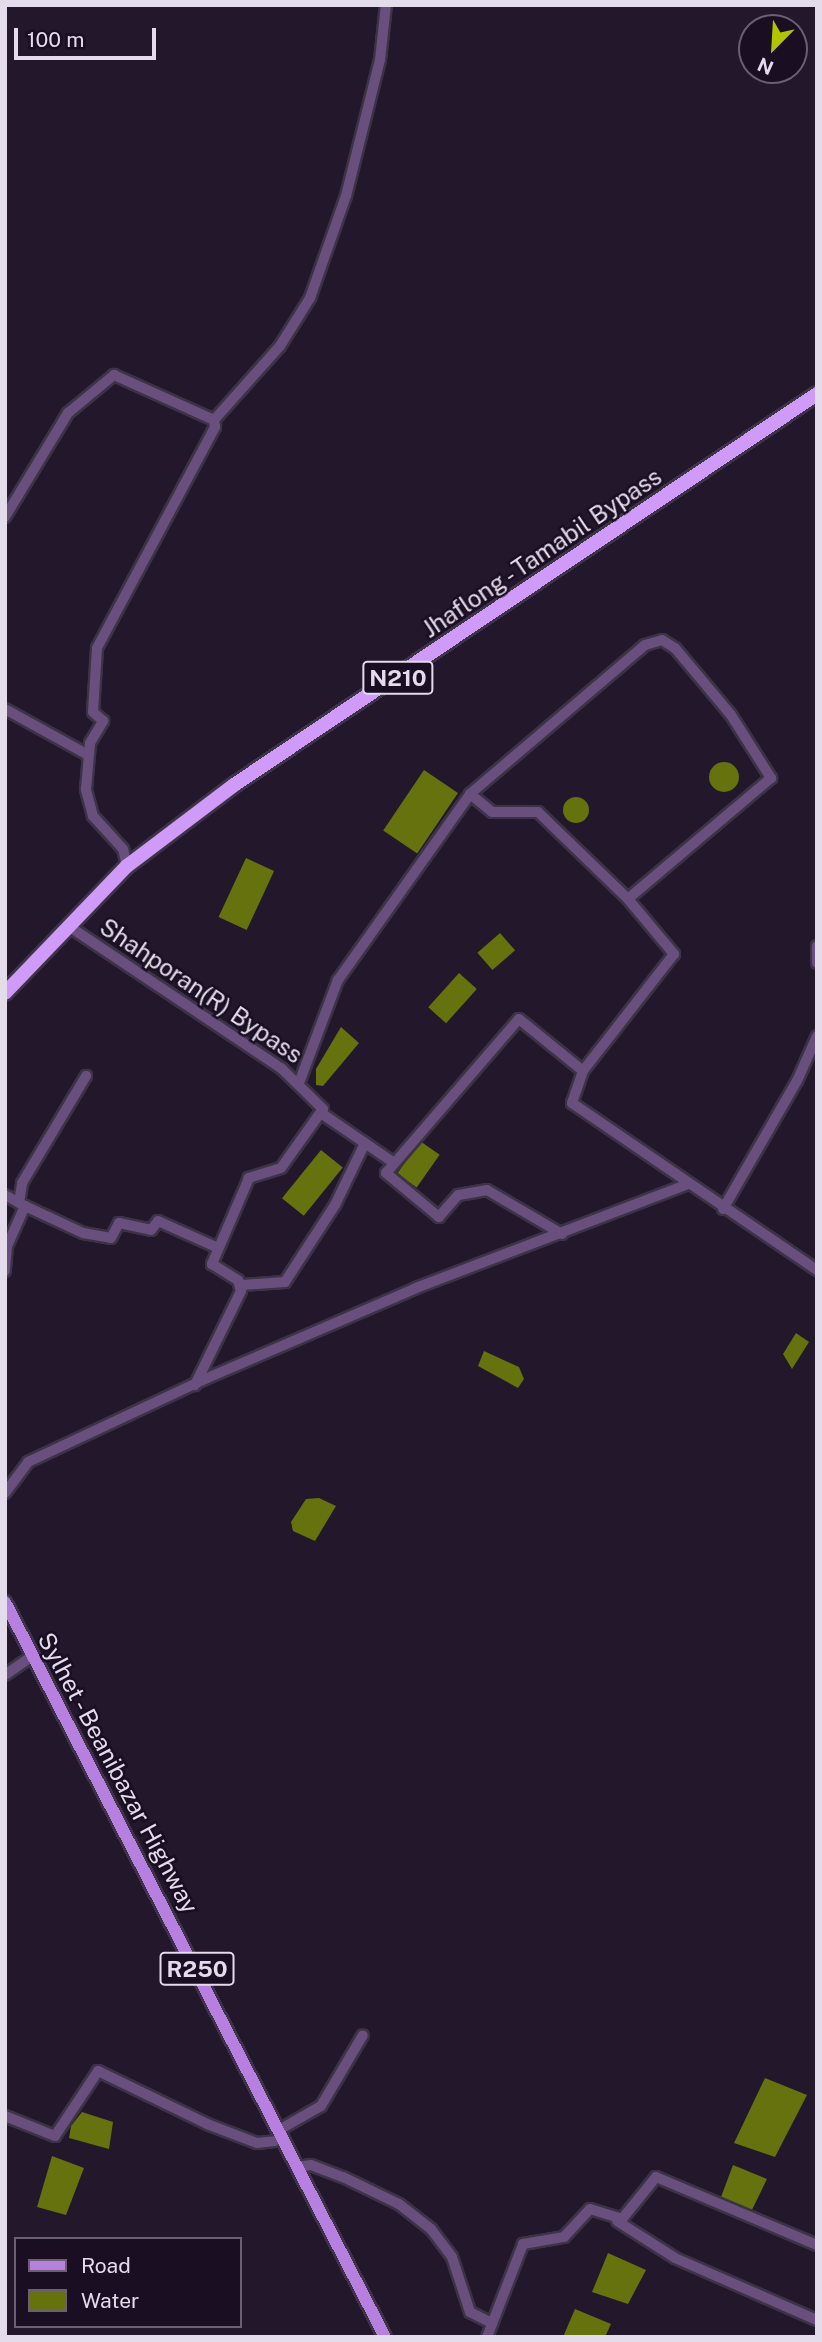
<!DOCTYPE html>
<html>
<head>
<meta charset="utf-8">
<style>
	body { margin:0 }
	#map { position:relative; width:822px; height:2342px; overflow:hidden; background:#22172b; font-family:"Public Sans",sans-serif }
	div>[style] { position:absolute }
	.water>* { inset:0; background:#65720e; transform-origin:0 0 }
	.round { border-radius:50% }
	.roads { filter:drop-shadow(2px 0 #3d3346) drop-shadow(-2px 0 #3d3346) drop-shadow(0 2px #3d3346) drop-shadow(0 -2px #3d3346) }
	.minor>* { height:10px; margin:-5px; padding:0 5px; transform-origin:5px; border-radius:5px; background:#694f7d }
	.major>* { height:12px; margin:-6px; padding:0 6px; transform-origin:6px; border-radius:6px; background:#b77fe0 }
	.highway>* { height:14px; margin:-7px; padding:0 7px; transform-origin:7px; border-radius:7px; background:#cf9af8 }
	span { translate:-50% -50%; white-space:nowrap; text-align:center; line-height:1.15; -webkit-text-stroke:5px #190e22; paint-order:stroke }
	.shield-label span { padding:2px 5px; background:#190e22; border:2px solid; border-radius:5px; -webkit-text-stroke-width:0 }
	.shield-label { font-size:23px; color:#e4dceb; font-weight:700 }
	.street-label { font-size:24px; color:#e4dceb }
	.frame { position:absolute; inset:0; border:7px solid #e4dceb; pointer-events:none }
	.legend { position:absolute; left:14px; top:2237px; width:228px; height:91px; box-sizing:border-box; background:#190e22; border:2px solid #6a6072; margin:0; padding:9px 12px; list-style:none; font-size:21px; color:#e4dceb }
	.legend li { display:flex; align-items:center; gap:14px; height:35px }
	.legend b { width:35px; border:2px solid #6a6072 }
	.north { position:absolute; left:738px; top:14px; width:70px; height:70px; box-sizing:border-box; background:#190e22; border:2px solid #6a6072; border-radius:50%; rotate:204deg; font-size:19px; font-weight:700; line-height:28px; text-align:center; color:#e4dceb }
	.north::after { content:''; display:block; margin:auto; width:24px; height:32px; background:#b0c500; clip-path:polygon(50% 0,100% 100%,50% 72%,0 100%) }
	.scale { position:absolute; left:14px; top:28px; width:142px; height:32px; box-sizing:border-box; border:4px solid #e4dceb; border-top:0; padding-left:9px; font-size:21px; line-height:24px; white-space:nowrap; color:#e4dceb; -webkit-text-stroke:5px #190e22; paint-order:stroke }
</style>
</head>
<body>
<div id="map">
	<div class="water">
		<i class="round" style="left:709px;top:762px;width:30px;height:30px"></i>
		<i style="left:424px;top:770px;width:41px;height:73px;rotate:34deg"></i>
		<i class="round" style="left:563px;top:797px;width:26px;height:26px"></i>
		<i style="left:246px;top:858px;width:31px;height:65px;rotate:25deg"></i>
		<i style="left:500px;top:933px;width:23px;height:30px;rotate:49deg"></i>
		<i style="left:459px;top:973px;width:24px;height:46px;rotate:42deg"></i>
		<i style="clip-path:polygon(341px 1027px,359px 1043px,323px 1086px,316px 1085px,316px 1069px)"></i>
		<i style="left:420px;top:1141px;width:24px;height:40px;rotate:35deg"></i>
		<i style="left:321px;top:1150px;width:28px;height:62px;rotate:39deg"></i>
		<i style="clip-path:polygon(796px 1333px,809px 1342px,792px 1369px,783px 1354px)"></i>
		<i style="clip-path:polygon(484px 1351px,519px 1367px,524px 1379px,518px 1388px,478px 1366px)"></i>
		<i style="clip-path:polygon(319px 1498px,336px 1506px,315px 1541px,293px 1531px,291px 1522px,306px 1499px)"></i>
		<i style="clip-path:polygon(765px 2078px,807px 2095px,775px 2157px,734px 2143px)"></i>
		<i style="clip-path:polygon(82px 2112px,113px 2122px,109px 2149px,69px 2138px,71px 2126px)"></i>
		<i style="clip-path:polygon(52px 2156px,84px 2168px,66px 2215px,37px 2207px)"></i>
		<i style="clip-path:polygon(733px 2165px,767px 2179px,749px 2216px,718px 2205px)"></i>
		<i style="clip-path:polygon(608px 2253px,646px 2270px,628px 2304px,592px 2292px)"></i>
		<i style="clip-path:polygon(575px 2309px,611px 2324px,605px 2337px,563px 2337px)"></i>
	</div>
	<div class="roads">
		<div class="minor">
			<i style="left:5px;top:517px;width:122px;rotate:-58.8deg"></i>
			<i style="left:68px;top:413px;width:60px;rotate:-39.6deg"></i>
			<i style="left:114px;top:375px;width:110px;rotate:24.2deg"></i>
			<i style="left:214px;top:420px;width:99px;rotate:-48.3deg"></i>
			<i style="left:280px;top:346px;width:57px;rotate:-58deg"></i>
			<i style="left:310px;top:298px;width:108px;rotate:-70.6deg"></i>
			<i style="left:346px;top:196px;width:140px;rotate:-76deg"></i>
			<i style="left:380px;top:60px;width:55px;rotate:-83.8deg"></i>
			<i style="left:5px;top:709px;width:95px;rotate:29deg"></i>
			<i style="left:470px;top:794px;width:28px;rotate:39deg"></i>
			<i style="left:492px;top:812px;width:46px"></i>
			<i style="left:538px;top:812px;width:125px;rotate:44deg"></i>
			<i style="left:628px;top:899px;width:72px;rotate:50.1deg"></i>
			<i style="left:674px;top:954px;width:148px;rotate:127.9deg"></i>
			<i style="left:583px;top:1071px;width:34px;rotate:109deg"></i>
			<i style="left:572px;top:1103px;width:297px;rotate:34.3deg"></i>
			<i style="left:127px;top:866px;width:17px;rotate:-103deg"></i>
			<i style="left:123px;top:849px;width:45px;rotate:-132.3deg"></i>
			<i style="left:93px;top:816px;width:28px;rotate:-105deg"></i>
			<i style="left:86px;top:789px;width:46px;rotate:-85deg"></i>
			<i style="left:90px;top:743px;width:26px;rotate:-59deg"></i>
			<i style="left:103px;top:721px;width:13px;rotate:-138deg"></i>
			<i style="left:93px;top:712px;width:64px;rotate:-86.4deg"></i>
			<i style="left:97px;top:648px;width:251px;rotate:-61.9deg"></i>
			<i style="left:215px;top:427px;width:7px;rotate:-98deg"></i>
			<i style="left:73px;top:929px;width:252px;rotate:33.8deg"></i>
			<i style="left:282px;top:1069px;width:57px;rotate:44.3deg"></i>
			<i style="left:323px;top:1109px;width:72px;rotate:125.4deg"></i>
			<i style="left:281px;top:1168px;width:34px;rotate:163deg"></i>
			<i style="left:249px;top:1178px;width:94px;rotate:113.3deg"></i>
			<i style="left:212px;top:1264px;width:31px;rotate:32deg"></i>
			<i style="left:238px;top:1280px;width:11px;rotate:75deg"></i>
			<i style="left:241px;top:1291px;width:105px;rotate:116.1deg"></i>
			<i style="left:817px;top:946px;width:17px;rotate:90deg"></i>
			<i style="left:299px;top:1083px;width:110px;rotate:-69.3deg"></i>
			<i style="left:338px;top:980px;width:228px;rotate:-54.6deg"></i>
			<i style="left:470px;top:794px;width:230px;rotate:-40.4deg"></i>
			<i style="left:645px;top:645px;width:18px;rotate:-16deg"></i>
			<i style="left:662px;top:640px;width:15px;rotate:32deg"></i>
			<i style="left:675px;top:648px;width:87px;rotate:50.1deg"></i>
			<i style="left:731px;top:715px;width:75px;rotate:57.6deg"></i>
			<i style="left:771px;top:778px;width:187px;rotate:139.8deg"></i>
			<i style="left:321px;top:1113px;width:88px;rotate:34.4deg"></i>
			<i style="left:5px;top:1195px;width:23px;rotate:29deg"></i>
			<i style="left:25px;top:1206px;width:44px;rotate:114.2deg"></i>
			<i style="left:7px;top:1246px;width:25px;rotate:95deg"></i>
			<i style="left:19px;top:1203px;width:20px;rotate:-81deg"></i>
			<i style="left:22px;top:1183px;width:125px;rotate:-59.1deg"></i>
			<i style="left:25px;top:1206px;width:64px;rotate:25deg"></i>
			<i style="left:83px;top:1233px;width:28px;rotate:10deg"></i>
			<i style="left:111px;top:1238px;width:17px;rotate:-62deg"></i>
			<i style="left:119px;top:1223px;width:33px;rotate:12deg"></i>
			<i style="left:151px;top:1230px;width:11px;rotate:-52deg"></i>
			<i style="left:158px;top:1221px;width:66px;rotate:24.2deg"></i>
			<i style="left:723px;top:1209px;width:148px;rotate:-60deg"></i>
			<i style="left:797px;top:1081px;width:49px;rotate:-66deg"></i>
			<i style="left:562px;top:1234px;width:87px;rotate:-149.6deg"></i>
			<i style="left:487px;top:1190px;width:29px;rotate:170deg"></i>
			<i style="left:458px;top:1195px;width:29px;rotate:131deg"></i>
			<i style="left:439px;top:1217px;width:69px;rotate:-140.3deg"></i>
			<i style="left:386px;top:1173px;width:203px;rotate:-49.2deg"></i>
			<i style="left:519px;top:1019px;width:82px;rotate:39.1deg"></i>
			<i style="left:242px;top:1285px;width:43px;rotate:-4deg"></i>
			<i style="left:285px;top:1282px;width:92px;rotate:-57deg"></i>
			<i style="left:335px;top:1205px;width:69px;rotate:-64.2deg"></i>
			<i style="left:5px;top:1493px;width:39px;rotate:-53deg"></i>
			<i style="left:28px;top:1462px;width:195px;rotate:-25.1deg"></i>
			<i style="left:205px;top:1379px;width:230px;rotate:-23.3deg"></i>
			<i style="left:416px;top:1288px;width:291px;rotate:-20.9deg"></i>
			<i style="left:5px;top:1675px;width:28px;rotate:-35deg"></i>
			<i style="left:5px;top:2116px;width:54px;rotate:21.8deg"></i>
			<i style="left:55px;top:2136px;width:78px;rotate:-56.5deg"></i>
			<i style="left:98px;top:2071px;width:121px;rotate:25.9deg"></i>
			<i style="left:207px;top:2124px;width:53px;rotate:20.8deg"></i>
			<i style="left:257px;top:2143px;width:18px;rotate:-6deg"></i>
			<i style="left:279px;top:2130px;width:48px;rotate:-29.7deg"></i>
			<i style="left:321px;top:2106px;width:82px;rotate:-59.4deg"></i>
			<i style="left:298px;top:2167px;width:13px;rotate:-9deg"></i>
			<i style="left:311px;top:2165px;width:34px;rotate:21deg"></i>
			<i style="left:343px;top:2177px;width:62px;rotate:25.7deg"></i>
			<i style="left:399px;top:2204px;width:41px;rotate:38deg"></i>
			<i style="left:431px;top:2229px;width:35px;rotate:53deg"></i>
			<i style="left:452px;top:2257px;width:58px;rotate:71.9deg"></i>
			<i style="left:470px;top:2312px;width:25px;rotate:27deg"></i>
			<i style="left:617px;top:2221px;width:69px;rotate:32.5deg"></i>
			<i style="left:675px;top:2258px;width:155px;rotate:23.6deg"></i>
			<i style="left:487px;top:2337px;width:100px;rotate:-68.8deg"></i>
			<i style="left:523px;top:2244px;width:42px;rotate:-9.7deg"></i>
			<i style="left:564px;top:2237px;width:38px;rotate:-47deg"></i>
			<i style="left:590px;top:2209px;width:34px;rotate:17deg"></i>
			<i style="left:622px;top:2219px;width:54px;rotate:-51deg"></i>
			<i style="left:656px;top:2177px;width:175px;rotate:22.9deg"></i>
		</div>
		<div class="major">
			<i style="left:5px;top:1602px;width:827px;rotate:62.66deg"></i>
		</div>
		<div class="highway">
			<i style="left:5px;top:993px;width:176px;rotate:-46.2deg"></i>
			<i style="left:127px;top:866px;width:134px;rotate:-37.1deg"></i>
			<i style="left:234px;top:785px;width:702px;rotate:-33.85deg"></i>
		</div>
	</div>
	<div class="shield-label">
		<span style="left:398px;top:678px">N210</span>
		<span style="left:197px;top:1969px">R250</span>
	</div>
	<div class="street-label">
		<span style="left:542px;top:553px;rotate:-34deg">Jhaflong - Tamabil Bypass</span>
		<span style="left:201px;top:991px;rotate:34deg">Shahporan(R) Bypass</span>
		<span style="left:118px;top:1773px;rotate:62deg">Sylhet - Beanibazar Highway</span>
	</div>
	<div class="frame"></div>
	<ul class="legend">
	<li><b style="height:9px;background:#b77fe0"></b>Road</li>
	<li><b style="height:19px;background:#65720e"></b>Water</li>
	</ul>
	<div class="north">N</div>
	<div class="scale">100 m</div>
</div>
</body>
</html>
